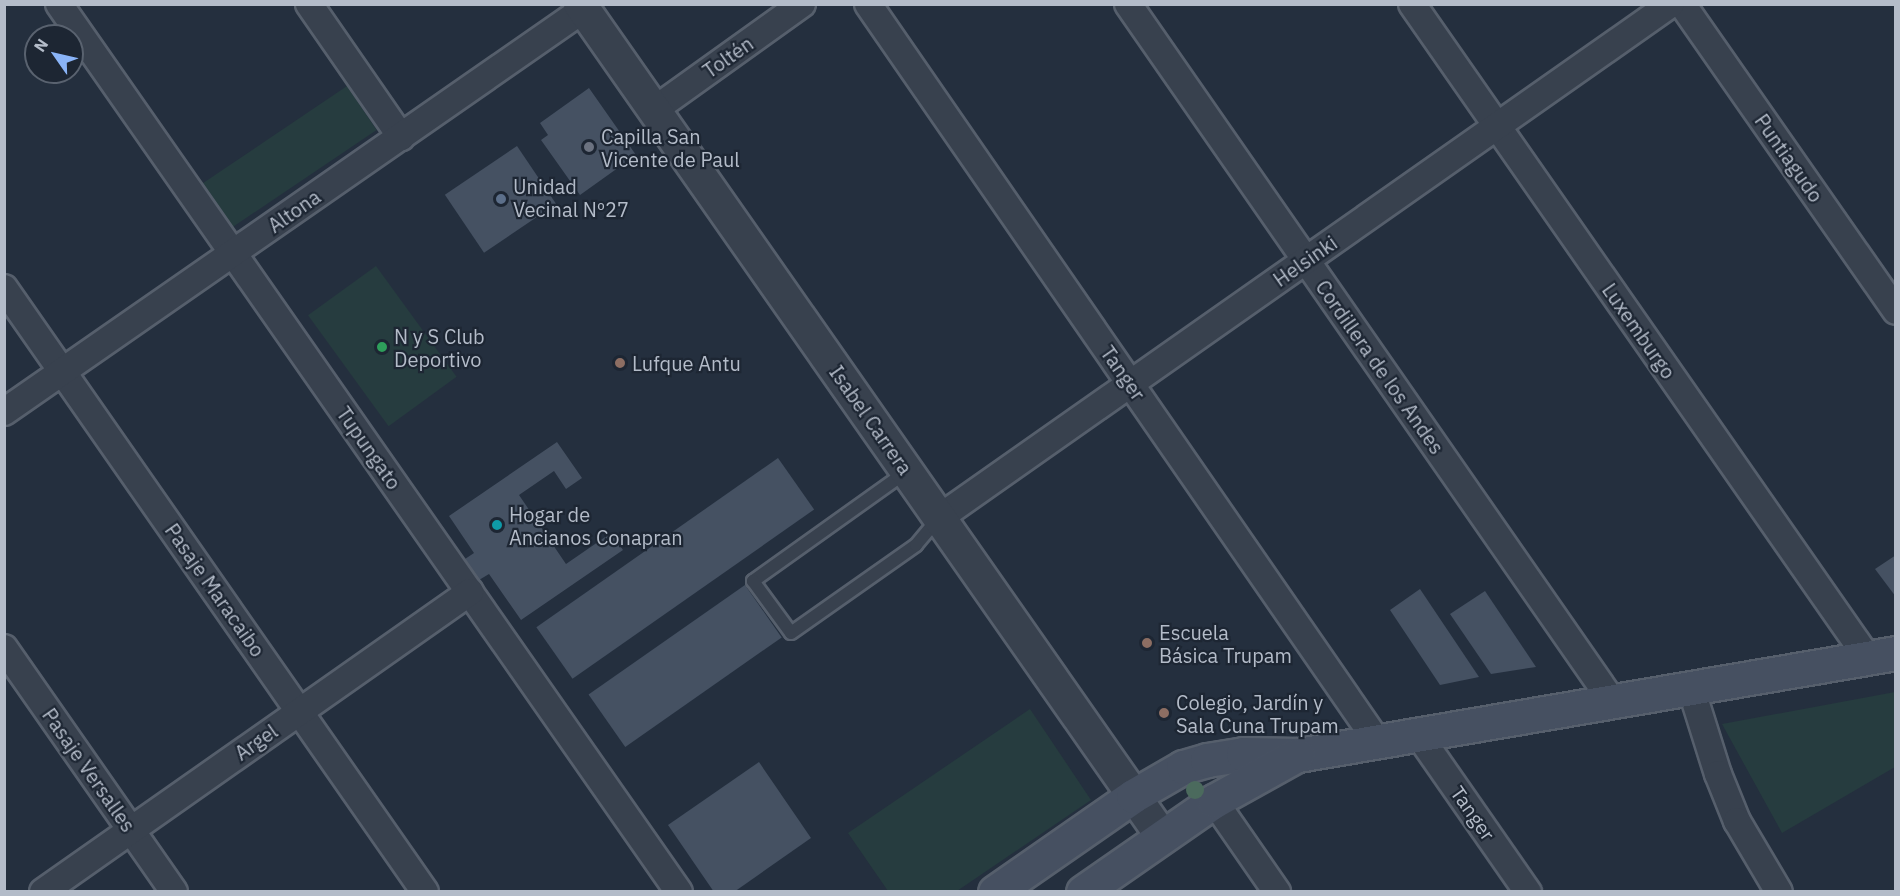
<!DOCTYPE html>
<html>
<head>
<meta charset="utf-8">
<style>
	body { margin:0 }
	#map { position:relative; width:1900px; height:896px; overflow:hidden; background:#242f3e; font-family:"IBM Plex Sans",sans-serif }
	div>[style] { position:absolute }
	.green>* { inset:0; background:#263c3f; transform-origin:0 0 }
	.building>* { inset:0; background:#455162; transform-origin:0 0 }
	.roads { filter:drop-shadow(2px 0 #565f6c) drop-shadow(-2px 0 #565f6c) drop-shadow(0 2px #565f6c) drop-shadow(0 -2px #565f6c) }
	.service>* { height:12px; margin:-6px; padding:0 6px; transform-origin:6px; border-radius:6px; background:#38414e }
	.minor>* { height:26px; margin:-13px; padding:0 13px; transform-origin:13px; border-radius:13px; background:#38414e }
	.tertiary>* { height:32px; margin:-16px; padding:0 16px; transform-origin:16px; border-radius:16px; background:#38414e }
	.secondary>* { height:33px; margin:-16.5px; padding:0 16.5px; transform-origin:16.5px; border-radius:16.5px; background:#465061 }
	.trees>* { width:18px; height:18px; margin:-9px; border-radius:50%; background:#4b6a5d }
	.dots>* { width:16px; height:16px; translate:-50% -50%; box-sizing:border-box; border:3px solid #1d2633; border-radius:50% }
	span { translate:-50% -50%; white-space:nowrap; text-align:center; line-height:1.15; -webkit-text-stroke:4.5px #1d2633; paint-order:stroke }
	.street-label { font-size:20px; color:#b4bcc9 }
	.poi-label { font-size:20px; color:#b4bcc9 }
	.left { translate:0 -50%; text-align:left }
	.frame { position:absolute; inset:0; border:6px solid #b4bcc9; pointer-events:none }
	.north { position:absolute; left:24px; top:24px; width:60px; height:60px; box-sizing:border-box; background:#1d2633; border:2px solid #59626f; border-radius:50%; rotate:304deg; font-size:16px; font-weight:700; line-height:24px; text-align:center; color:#b4bcc9 }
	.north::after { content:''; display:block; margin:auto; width:21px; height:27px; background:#8ab4f8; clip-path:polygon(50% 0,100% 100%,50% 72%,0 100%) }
</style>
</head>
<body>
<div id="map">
	<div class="green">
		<i style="left:347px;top:86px;width:53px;height:183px;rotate:56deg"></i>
		<i style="left:376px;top:266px;width:137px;height:84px;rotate:54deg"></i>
		<i style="clip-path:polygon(1895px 692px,1895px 767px,1782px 833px,1722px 724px)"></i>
		<i style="clip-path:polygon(1030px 709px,1091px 800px,957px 891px,888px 891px,848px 833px)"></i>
	</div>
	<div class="building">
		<i style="clip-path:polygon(589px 88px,636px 155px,580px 195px,541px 140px,548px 135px,540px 123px)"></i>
		<i style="left:517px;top:146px;width:70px;height:87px;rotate:56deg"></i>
		<i style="clip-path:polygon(557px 442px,582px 478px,566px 489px,554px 471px,519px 495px,566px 564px,611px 533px,623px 550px,521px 620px,489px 574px,479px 580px,465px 559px,474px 553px,449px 516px)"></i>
		<i style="left:778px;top:458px;width:63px;height:295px;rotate:55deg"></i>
		<i style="clip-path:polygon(1896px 555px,1896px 597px,1875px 569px)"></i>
		<i style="left:745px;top:585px;width:64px;height:191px;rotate:55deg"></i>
		<i style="clip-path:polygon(1420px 589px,1479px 677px,1440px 685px,1390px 610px)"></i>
		<i style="clip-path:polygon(1485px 591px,1536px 667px,1491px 674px,1450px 614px)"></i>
		<i style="clip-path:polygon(759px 762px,811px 838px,734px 892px,714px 892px,668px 825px)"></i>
	</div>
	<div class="roads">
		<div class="service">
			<i style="left:906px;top:472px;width:188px;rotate:144.5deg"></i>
			<i style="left:753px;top:581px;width:64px;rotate:53.8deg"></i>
			<i style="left:791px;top:633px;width:153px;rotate:-35.1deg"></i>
			<i style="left:916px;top:545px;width:34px;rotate:-50deg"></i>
		</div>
		<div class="minor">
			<i style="left:59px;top:4px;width:1083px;rotate:55.08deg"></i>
			<i style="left:309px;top:4px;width:162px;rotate:55.3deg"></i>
			<i style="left:868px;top:4px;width:896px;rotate:55.37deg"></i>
			<i style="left:1128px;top:4px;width:849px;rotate:55.22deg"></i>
			<i style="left:1412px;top:4px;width:796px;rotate:55.13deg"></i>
			<i style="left:1682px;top:4px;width:374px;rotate:55.1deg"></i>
			<i style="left:654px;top:110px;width:182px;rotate:-35.6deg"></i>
			<i style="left:4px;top:288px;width:736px;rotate:55.12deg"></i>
			<i style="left:4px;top:412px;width:706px;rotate:-34.79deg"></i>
			<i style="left:939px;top:518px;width:894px;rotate:-35.08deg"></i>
			<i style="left:4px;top:648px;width:297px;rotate:55.1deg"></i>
			<i style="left:1691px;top:688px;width:90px;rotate:72.6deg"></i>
			<i style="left:1718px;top:774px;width:51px;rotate:68deg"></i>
			<i style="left:1737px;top:821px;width:82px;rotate:59.4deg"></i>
			<i style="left:1418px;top:734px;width:193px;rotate:55.2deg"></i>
			<i style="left:1214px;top:801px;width:111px;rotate:55.3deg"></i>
			<i style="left:43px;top:892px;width:522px;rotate:-35.09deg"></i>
		</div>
		<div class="tertiary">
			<i style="left:580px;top:4px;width:1015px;rotate:55.03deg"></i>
		</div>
		<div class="secondary">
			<i style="left:995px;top:892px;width:168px;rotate:-34.8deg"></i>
			<i style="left:1133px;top:796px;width:58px;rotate:-30.1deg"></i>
			<i style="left:1183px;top:767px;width:25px;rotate:-16deg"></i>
			<i style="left:1207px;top:760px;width:36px;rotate:-9deg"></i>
			<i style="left:1243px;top:754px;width:55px;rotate:1deg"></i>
			<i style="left:1298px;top:755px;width:607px;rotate:-9.68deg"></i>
			<i style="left:1083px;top:892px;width:160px;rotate:-34.8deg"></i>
			<i style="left:1214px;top:801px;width:95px;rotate:-29deg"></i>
		</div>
	</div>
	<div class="trees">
		<i style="left:1195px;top:790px"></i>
	</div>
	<div class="dots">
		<i style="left:589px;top:147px;background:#6b7280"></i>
		<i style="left:501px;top:199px;background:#5c6f8a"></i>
		<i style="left:382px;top:347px;background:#2e9e5b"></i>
		<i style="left:620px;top:363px;background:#8d6e63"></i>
		<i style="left:497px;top:525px;background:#0f9aa8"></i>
		<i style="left:1147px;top:643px;background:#8d6e63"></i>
		<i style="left:1164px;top:713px;background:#8d6e63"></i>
	</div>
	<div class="street-label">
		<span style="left:728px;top:57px;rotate:-35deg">Toltén</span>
		<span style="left:1789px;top:158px;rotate:55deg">Puntiagudo</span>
		<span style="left:294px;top:211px;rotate:-35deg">Altona</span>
		<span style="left:1305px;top:261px;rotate:-35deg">Helsinki</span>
		<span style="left:1639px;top:331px;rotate:55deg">Luxemburgo</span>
		<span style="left:1380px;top:367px;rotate:55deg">Cordillera de los Andes</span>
		<span style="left:1123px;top:373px;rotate:55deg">Tanger</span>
		<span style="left:871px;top:420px;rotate:55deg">Isabel Carrera</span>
		<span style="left:369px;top:448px;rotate:55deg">Tupungato</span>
		<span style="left:215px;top:590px;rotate:55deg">Pasaje Maracaibo</span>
		<span style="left:256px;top:742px;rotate:-35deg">Argel</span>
		<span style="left:89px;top:770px;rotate:55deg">Pasaje Versalles</span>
		<span style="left:1473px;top:813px;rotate:55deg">Tanger</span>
	</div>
	<div class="poi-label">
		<span class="left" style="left:601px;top:148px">Capilla San<br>Vicente de Paul</span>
		<span class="left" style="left:513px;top:198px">Unidad<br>Vecinal Nº27</span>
		<span class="left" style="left:394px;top:348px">N y S Club<br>Deportivo</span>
		<span class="left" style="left:632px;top:363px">Lufque Antu</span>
		<span class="left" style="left:509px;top:526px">Hogar de<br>Ancianos Conapran</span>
		<span class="left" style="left:1159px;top:644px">Escuela<br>Básica Trupam</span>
		<span class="left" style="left:1176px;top:714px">Colegio, Jardín y<br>Sala Cuna Trupam</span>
	</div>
	<div class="frame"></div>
	<div class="north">N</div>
</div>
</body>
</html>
